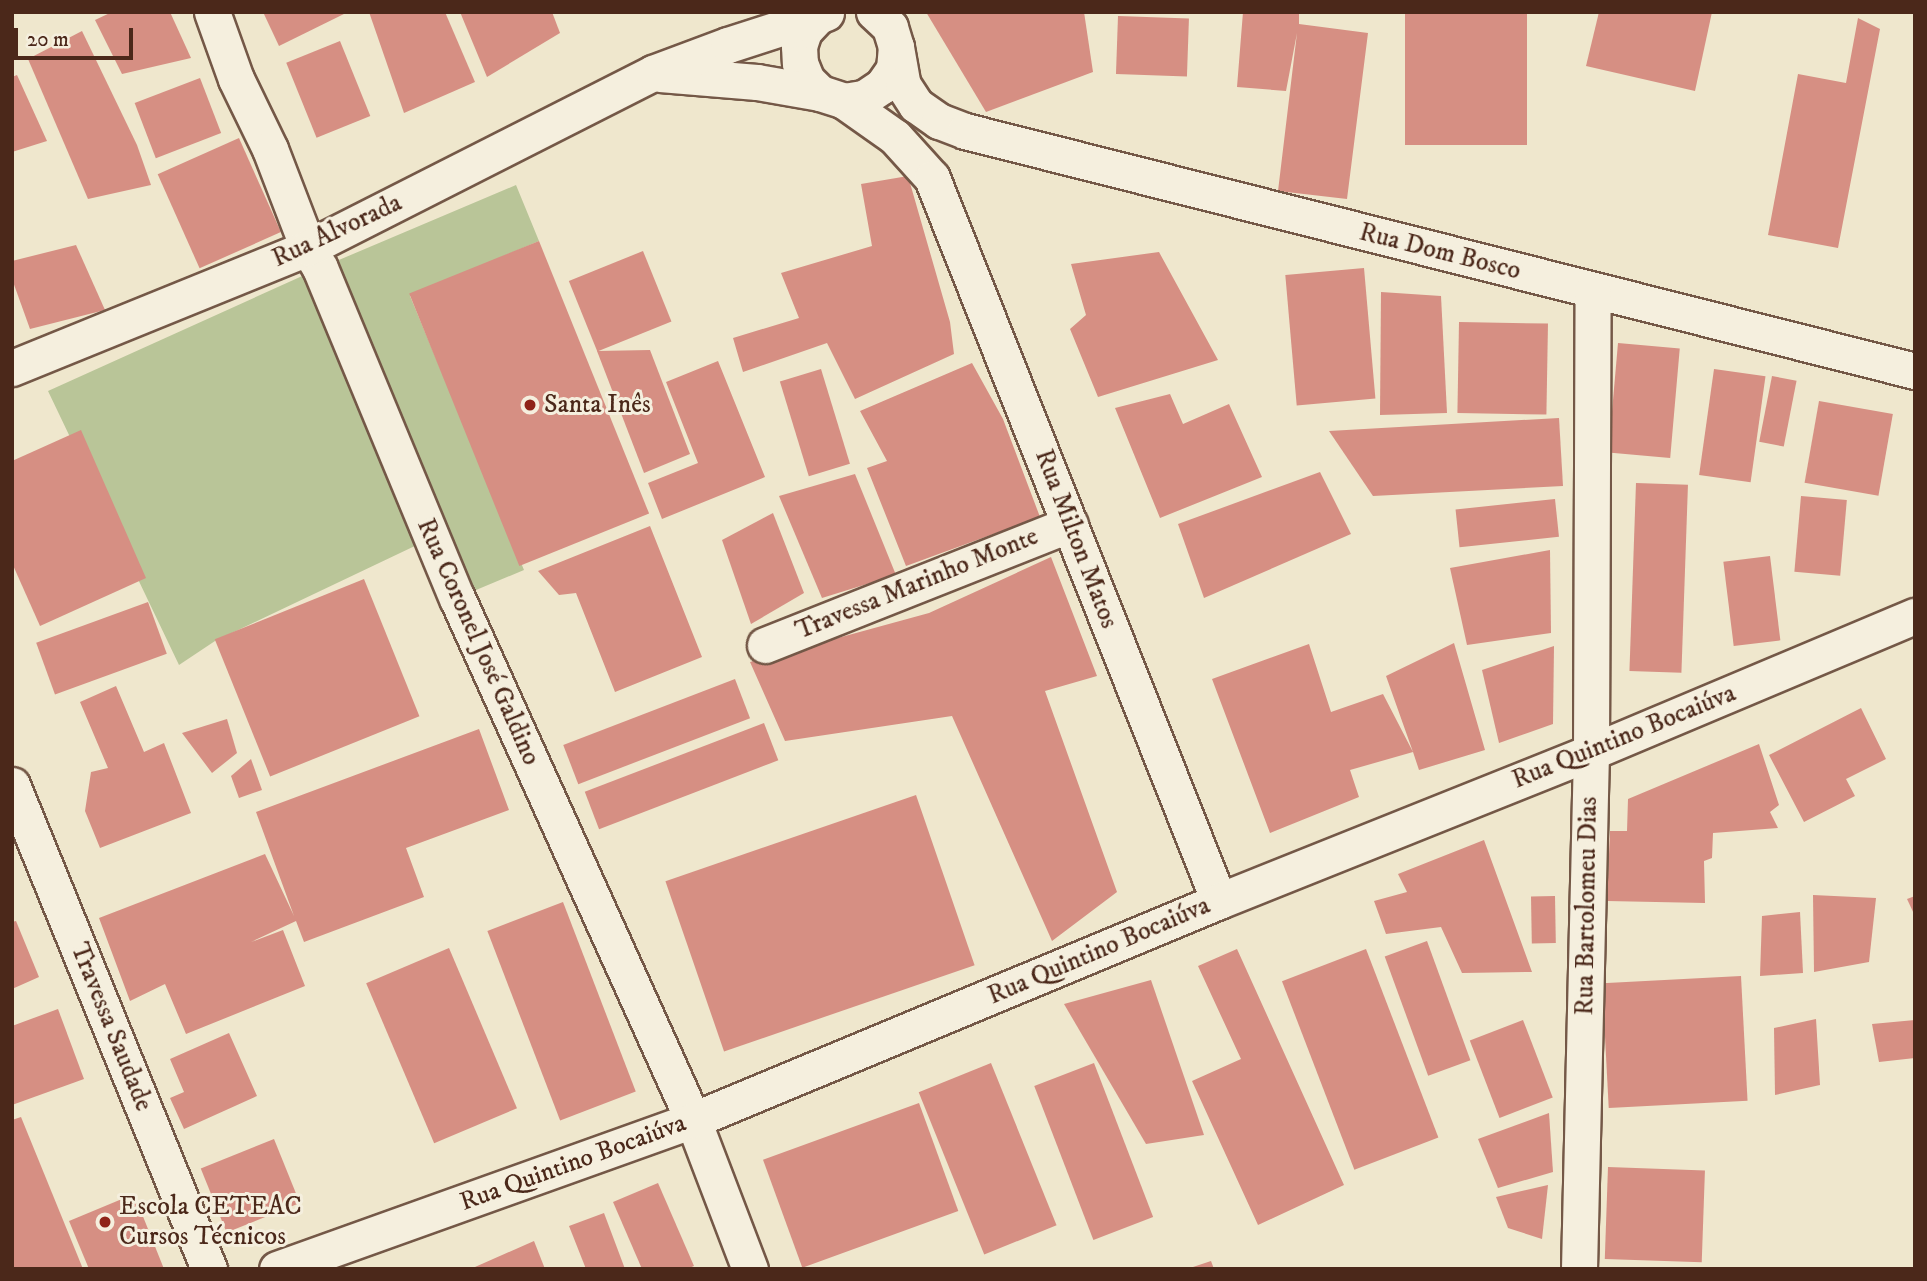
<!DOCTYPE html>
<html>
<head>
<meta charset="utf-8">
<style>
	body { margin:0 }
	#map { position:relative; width:1927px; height:1281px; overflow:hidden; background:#efe7cd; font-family:"IM FELL DW Pica",serif }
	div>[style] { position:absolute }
	.green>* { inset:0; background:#b9c598 }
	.building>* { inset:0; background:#d68f83; transform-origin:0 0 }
	.roads { filter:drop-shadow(2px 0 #745847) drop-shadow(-2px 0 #745847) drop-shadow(0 2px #745847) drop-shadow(0 -2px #745847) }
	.minor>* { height:35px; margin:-17.5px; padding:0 17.5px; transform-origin:17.5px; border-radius:17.5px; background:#f5efde }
	.dots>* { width:19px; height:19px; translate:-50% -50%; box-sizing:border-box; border:4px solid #f5efde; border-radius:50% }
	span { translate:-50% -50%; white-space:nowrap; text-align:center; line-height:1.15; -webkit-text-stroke:6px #f5efde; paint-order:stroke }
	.street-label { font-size:26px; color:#4b281a }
	.poi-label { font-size:26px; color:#4b281a }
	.left { translate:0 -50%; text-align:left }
	.frame { position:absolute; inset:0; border:14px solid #4b281a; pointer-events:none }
	.scale { position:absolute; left:14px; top:28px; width:119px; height:32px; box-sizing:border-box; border:4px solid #4b281a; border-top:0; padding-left:9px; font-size:21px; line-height:24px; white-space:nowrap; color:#4b281a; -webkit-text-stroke:5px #f5efde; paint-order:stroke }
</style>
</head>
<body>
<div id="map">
	<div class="green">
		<i style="clip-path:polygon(516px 185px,539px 241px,410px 296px,524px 570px,457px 598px,419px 544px,215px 641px,179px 665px,48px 391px,320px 268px)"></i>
	</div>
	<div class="building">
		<i style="clip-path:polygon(112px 12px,170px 12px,191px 58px,122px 74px,95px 20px)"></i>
		<i style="clip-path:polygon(263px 12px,348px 12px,279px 46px)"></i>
		<i style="clip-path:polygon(369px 12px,445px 12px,475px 82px,404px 113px)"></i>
		<i style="clip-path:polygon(460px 12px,552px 12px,560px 33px,487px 77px)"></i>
		<i style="clip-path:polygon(926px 12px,1084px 12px,1093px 72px,986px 112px)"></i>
		<i style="clip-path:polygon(1243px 12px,1299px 12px,1299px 24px,1368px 33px,1347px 199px,1278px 191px,1297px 33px,1286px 91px,1237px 87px)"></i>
		<i style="left:1405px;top:12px;width:122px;height:133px"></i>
		<i style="clip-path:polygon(1599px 12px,1712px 12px,1695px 91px,1586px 66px)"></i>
		<i style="left:1118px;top:16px;width:71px;height:58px;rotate:2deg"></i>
		<i style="clip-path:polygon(1858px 18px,1880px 29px,1838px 248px,1768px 235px,1798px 74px,1846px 83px)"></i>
		<i style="clip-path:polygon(82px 31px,137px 145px,151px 185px,88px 199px,28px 59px)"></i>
		<i style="left:340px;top:41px;width:81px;height:58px;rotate:68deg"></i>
		<i style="clip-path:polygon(17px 75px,47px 141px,12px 152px,12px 77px)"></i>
		<i style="left:200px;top:78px;width:59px;height:70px;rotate:69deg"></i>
		<i style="left:239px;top:138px;width:103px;height:89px;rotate:66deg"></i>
		<i style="clip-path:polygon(908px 176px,950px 322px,954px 354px,855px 399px,827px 343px,743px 372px,733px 338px,799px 318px,781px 273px,872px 246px,861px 184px)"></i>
		<i style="left:539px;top:241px;width:294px;height:140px;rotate:68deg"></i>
		<i style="clip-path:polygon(76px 245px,105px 310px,30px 329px,12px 279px,12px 261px)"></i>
		<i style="left:643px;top:251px;width:76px;height:80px;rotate:68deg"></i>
		<i style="clip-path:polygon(1159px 252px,1218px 360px,1098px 397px,1070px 329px,1086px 315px,1071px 264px)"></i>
		<i style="left:1364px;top:268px;width:131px;height:79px;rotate:85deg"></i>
		<i style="clip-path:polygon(1381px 292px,1441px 296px,1447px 413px,1380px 415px)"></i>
		<i style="left:1459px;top:322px;width:89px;height:91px;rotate:1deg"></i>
		<i style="left:1618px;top:343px;width:62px;height:110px;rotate:5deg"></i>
		<i style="clip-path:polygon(650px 350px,690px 454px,644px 473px,597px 351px)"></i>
		<i style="clip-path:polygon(718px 361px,765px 477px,662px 519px,648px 483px,698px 463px,666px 382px)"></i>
		<i style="clip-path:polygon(972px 363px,1003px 419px,1040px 517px,906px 566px,867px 468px,887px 461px,860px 411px)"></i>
		<i style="left:821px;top:369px;width:99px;height:43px;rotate:73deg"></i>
		<i style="left:1714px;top:369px;width:52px;height:107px;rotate:8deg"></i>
		<i style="left:1772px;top:376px;width:25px;height:67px;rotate:11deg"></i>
		<i style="clip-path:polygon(1170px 394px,1183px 424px,1229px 404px,1262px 477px,1160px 518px,1115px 408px)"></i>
		<i style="left:1819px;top:401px;width:75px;height:83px;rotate:10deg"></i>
		<i style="clip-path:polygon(1559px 418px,1563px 486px,1373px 496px,1329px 431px)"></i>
		<i style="clip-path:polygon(81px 430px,146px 578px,40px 626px,12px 563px,12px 461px)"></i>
		<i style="clip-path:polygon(1320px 472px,1351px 534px,1204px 598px,1178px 524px)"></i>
		<i style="clip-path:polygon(855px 474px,896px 575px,822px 598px,779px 496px)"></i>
		<i style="left:1636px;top:483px;width:52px;height:188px;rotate:2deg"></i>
		<i style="left:1801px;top:496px;width:46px;height:76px;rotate:5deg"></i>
		<i style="left:1555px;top:499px;width:38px;height:100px;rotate:84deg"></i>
		<i style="clip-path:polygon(773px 513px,804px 593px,751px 624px,722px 540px)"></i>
		<i style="clip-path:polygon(650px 526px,702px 657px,615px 692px,576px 593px,559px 595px,538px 571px)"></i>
		<i style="clip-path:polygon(1550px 550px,1551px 633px,1467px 645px,1450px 568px)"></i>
		<i style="left:1770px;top:556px;width:85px;height:47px;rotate:83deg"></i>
		<i style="clip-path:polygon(1051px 557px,1097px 676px,1045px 691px,1117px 892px,1052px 941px,952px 716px,785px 741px,750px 662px,929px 613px)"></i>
		<i style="left:364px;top:579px;width:148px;height:161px;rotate:68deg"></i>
		<i style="left:148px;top:602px;width:55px;height:119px;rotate:70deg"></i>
		<i style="clip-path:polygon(1454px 643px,1485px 750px,1419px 770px,1413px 752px,1350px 770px,1359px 797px,1270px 833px,1212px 679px,1309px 644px,1331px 712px,1383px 694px,1413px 752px,1386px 676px)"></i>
		<i style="clip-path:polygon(1554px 646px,1553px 724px,1499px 743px,1482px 670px)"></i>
		<i style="left:735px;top:679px;width:42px;height:184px;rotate:69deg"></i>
		<i style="clip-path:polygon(116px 686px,144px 752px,164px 743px,191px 813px,100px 848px,85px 811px,91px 772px,108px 768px,80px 702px)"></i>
		<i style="clip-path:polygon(1861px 708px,1886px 759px,1846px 779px,1855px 796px,1804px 822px,1769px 755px)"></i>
		<i style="clip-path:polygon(227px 719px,237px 753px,212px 773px,182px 733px)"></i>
		<i style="left:764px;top:723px;width:40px;height:192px;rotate:69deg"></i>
		<i style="clip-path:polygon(479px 729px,509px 810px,406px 848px,424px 897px,304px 942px,296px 921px,251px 942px,283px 930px,305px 986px,186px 1034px,165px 984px,130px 1001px,99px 918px,265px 854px,294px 916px,256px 812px)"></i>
		<i style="clip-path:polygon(1759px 744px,1779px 805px,1770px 812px,1778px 828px,1713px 833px,1712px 858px,1704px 861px,1705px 903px,1607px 901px,1610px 831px,1627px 831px,1628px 799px)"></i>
		<i style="clip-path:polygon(251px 759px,262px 790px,239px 798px,231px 776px)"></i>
		<i style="left:916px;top:795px;width:180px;height:265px;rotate:71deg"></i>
		<i style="clip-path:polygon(1484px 840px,1532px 972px,1462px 973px,1441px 927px,1386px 934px,1374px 901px,1407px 892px,1398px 874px)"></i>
		<i style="clip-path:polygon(1813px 895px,1876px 898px,1869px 962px,1814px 972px)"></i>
		<i style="left:1555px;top:896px;width:47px;height:24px;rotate:89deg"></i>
		<i style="clip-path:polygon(1915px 896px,1915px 916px,1907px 899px)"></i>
		<i style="left:563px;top:902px;width:203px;height:81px;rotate:69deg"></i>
		<i style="clip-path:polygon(1800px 912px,1803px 973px,1760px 976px,1762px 916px)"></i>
		<i style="clip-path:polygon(16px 921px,39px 977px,12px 989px,12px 922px)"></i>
		<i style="left:1427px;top:941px;width:127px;height:45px;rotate:70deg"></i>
		<i style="left:449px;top:948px;width:174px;height:90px;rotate:67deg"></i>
		<i style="clip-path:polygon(1237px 949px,1344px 1185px,1258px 1225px,1192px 1081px,1241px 1059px,1198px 966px)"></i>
		<i style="left:1366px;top:949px;width:202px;height:90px;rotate:69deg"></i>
		<i style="left:1741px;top:976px;width:125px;height:139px;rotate:87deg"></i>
		<i style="clip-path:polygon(1151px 980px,1204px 1135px,1146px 1144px,1064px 1004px)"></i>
		<i style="clip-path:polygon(58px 1009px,84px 1079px,12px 1105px,12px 1026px)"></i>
		<i style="clip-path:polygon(1816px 1019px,1820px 1085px,1775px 1095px,1774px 1028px)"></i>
		<i style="left:1523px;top:1020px;width:83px;height:57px;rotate:69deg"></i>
		<i style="clip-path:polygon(1915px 1020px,1915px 1058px,1879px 1062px,1872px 1024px)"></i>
		<i style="clip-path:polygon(229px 1033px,257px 1096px,184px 1129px,170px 1098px,184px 1092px,170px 1059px)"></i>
		<i style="left:991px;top:1063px;width:175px;height:78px;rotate:68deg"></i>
		<i style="left:1094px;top:1063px;width:165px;height:64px;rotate:69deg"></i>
		<i style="left:919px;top:1103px;width:115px;height:166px;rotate:70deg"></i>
		<i style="clip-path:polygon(1549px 1113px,1553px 1172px,1498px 1188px,1478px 1139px)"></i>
		<i style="clip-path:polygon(21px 1117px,83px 1269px,12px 1269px,12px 1120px)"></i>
		<i style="left:274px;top:1139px;width:69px;height:79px;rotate:68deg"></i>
		<i style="left:1608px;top:1167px;width:97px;height:92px;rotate:2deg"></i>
		<i style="clip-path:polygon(658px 1183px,694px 1266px,687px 1269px,642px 1269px,613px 1202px)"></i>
		<i style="clip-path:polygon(1548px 1185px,1542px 1239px,1508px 1228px,1496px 1197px)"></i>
		<i style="clip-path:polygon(134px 1194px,164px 1269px,89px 1269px,69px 1221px)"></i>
		<i style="clip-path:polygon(604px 1213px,625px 1269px,586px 1269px,569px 1226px)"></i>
		<i style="clip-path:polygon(534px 1241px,545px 1269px,476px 1269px,475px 1267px)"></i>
		<i style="clip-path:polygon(1211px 1261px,1214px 1269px,1190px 1269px,1190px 1268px)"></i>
	</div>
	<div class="roads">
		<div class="minor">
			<i style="left:212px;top:12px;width:71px;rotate:70.3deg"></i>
			<i style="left:236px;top:79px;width:78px;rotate:64.1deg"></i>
			<i style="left:270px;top:149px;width:106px;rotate:69deg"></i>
			<i style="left:308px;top:248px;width:23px;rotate:59deg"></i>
			<i style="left:320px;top:268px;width:357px;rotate:67.5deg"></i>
			<i style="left:457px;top:598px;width:573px;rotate:65.67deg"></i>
			<i style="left:693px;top:1120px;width:160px;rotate:69.1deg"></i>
			<i style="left:826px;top:13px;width:9px;rotate:159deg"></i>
			<i style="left:818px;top:16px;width:21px;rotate:133deg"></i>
			<i style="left:804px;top:31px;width:16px;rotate:108deg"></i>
			<i style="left:799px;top:46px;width:17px;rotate:87deg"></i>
			<i style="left:800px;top:63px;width:18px;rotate:68deg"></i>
			<i style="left:807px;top:80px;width:18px;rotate:45deg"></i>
			<i style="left:820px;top:93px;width:25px;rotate:18deg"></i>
			<i style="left:844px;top:101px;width:20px;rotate:-9deg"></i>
			<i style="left:864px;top:98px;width:22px;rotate:-34deg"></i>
			<i style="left:882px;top:86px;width:21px;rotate:-55deg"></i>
			<i style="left:894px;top:69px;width:22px;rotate:-85deg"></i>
			<i style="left:896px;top:47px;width:21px;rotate:-107deg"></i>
			<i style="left:890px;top:27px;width:22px;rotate:-137deg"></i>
			<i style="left:896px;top:47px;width:39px;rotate:80deg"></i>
			<i style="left:903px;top:85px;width:24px;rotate:57deg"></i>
			<i style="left:916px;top:105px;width:28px;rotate:35deg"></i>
			<i style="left:939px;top:121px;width:28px;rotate:21deg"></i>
			<i style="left:965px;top:131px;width:980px;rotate:14.18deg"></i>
			<i style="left:660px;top:74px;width:97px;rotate:4.7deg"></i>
			<i style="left:757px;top:82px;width:64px;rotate:9.9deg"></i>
			<i style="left:844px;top:101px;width:62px;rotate:35.2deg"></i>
			<i style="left:895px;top:137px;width:55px;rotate:47.9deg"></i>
			<i style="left:932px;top:178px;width:778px;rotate:68.35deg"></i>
			<i style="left:12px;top:368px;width:319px;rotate:-22.1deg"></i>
			<i style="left:308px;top:248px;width:387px;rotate:-26.9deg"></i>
			<i style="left:653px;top:73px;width:80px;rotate:-20.5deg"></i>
			<i style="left:728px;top:45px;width:95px;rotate:-17.9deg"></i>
			<i style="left:765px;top:645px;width:328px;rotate:-21.6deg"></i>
			<i style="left:12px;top:785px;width:523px;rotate:67.85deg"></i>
			<i style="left:277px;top:1269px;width:442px;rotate:-19.7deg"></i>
			<i style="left:693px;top:1120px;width:570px;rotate:-22.6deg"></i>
			<i style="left:1219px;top:901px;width:401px;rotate:-21.8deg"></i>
			<i style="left:1591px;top:752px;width:351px;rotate:-22.8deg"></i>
			<i style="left:1579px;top:1269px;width:517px;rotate:-88.67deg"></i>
			<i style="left:1591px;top:752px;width:461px;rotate:-89.8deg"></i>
		</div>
	</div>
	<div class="dots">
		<i style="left:530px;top:405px;background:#8f2418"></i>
		<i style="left:105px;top:1222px;background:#8f2418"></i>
	</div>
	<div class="street-label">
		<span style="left:337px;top:231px;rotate:-25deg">Rua Alvorada</span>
		<span style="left:1440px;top:252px;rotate:14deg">Rua Dom Bosco</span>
		<span style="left:1076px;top:539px;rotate:69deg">Rua Milton Matos</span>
		<span style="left:917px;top:584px;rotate:-22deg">Travessa Marinho Monte</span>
		<span style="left:478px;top:642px;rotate:66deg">Rua Coronel José Galdino</span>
		<span style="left:1624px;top:737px;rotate:-22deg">Rua Quintino Bocaiúva</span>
		<span style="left:1587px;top:906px;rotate:-89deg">Rua Bartolomeu Dias</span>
		<span style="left:1099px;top:951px;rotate:-23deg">Rua Quintino Bocaiúva</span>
		<span style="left:111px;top:1027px;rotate:68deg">Travessa Saudade</span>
		<span style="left:573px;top:1163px;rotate:-20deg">Rua Quintino Bocaiúva</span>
	</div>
	<div class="poi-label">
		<span class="left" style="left:544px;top:405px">Santa Inês</span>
		<span class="left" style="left:119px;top:1222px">Escola CETEAC<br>Cursos Técnicos</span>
	</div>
	<div class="frame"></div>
	<div class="scale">20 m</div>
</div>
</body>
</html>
